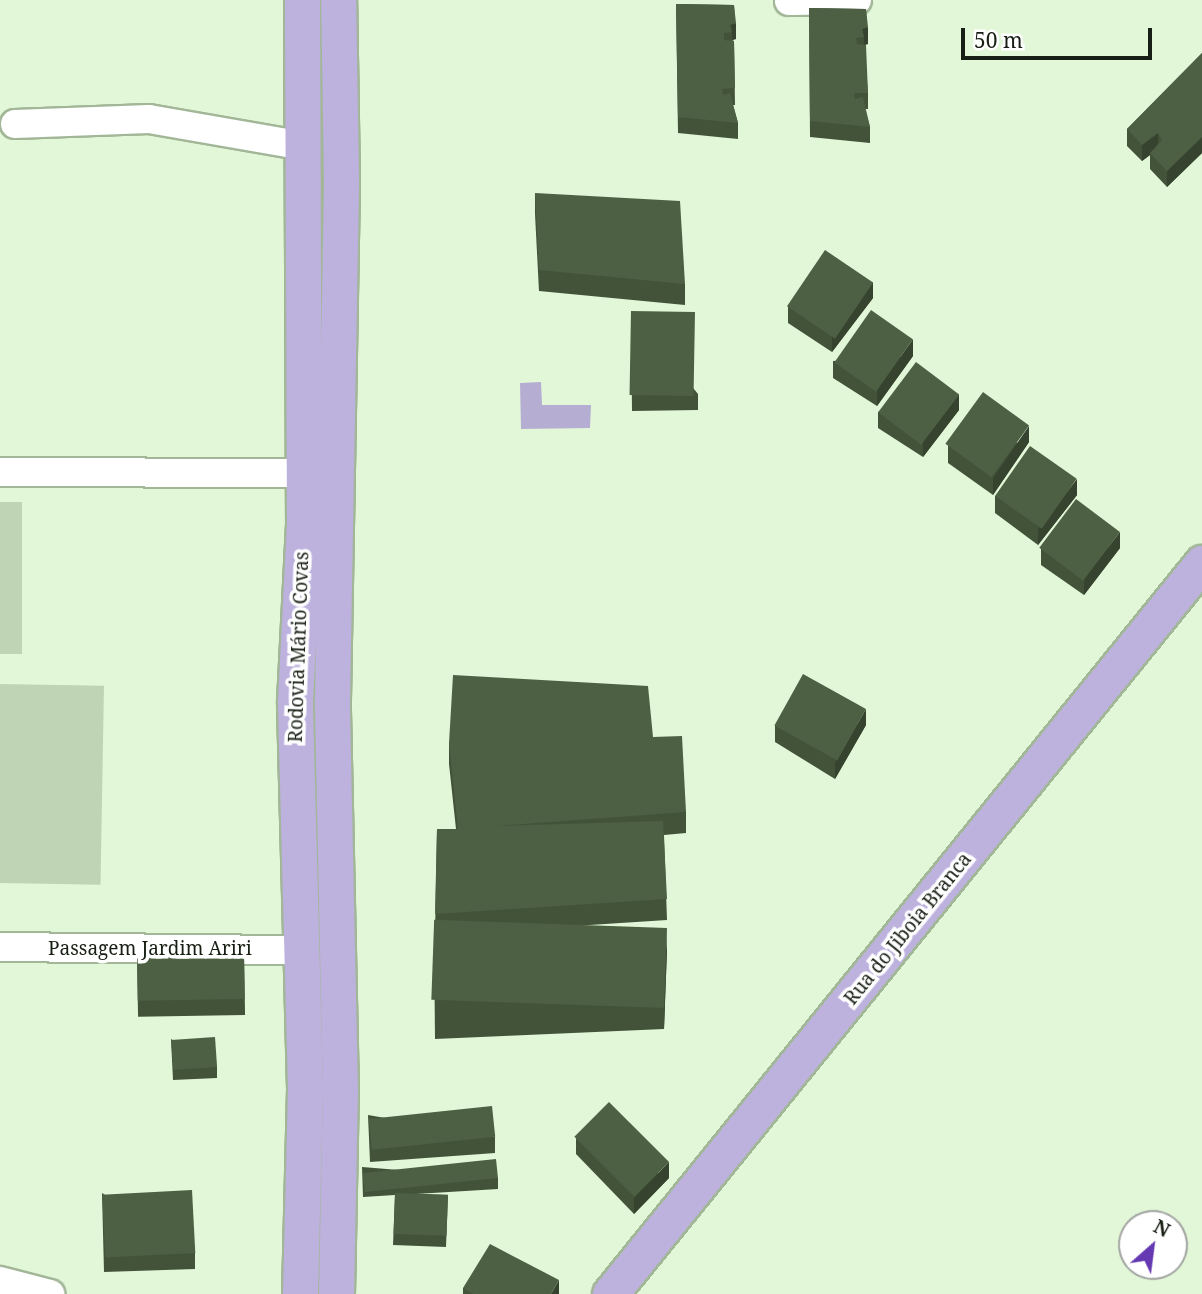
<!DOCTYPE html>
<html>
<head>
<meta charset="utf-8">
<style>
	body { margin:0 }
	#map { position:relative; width:1202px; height:1294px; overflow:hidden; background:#e2f7d7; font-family:"Noto Serif",serif }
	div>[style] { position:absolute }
	.green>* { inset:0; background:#bfd4b5; transform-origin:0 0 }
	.water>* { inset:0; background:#b6add2 }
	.roads { filter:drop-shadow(2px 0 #a2b698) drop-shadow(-2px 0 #a2b698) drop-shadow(0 2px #a2b698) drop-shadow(0 -2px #a2b698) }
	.minor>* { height:28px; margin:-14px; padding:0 14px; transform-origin:14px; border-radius:14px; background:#fff }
	.major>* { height:35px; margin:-17.5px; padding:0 17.5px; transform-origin:17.5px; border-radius:17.5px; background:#bdb1de }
	.wall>* { inset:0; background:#42533a; transform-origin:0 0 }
	.shaded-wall>* { inset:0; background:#36432f }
	.building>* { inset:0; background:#4d6043; transform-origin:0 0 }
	span { translate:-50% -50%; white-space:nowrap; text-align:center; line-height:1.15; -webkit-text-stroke:7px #fff; paint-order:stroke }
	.street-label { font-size:19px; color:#171e13 }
	.north { position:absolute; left:1118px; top:1210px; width:70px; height:70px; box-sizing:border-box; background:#fff; border:2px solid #a2a5a1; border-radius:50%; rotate:28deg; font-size:19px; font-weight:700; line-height:28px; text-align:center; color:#171e13 }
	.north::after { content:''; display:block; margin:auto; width:24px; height:32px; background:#6539b1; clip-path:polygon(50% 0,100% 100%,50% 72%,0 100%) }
	.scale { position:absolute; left:961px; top:28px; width:191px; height:32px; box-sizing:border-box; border:4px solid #171e13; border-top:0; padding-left:9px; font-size:21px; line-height:24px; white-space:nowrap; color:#171e13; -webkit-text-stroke:5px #fff; paint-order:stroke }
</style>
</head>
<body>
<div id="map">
	<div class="green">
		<i style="left:0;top:502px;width:22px;height:152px"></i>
		<i style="left:0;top:684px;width:104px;height:199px;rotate:1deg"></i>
	</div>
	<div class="water">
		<i style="clip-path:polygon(541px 382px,542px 405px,591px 405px,590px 428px,521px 429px,520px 383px)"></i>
	</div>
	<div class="roads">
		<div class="minor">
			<i style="left:789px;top:1px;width:68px;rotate:-0.8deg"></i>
			<i style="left:15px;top:124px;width:134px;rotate:-2.1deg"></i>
			<i style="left:149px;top:119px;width:156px;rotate:9.9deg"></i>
			<i style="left:0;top:472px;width:304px;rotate:0.2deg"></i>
			<i style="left:0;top:947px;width:300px;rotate:0.6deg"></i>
			<i style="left:0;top:1281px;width:52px;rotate:14.6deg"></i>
		</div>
		<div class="major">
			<i style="left:300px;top:1294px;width:206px;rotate:-88.6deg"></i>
			<i style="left:305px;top:1088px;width:387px;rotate:-91.5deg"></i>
			<i style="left:295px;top:701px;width:175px;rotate:-87.1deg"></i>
			<i style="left:304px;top:526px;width:526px;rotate:-90.22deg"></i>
			<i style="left:336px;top:1294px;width:202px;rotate:-88.9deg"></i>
			<i style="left:340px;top:1092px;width:393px;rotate:-91.2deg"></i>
			<i style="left:332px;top:699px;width:518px;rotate:-89deg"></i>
			<i style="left:341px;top:181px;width:181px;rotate:-90.9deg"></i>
			<i style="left:610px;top:1294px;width:941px;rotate:-51deg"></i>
		</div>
	</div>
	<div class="wall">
		<i style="clip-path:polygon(676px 4px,734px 5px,736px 39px,732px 40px,734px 41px,735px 105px,733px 105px,738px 123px,738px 139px,678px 133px)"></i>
		<i style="clip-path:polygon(809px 8px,866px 9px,868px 44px,864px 45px,868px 93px,868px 109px,865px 109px,870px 127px,870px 143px,810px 137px)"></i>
		<i style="clip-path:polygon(1202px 53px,1202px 153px,1167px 187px,1150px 169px,1150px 155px,1142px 161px,1127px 146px,1127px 129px)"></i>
		<i style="clip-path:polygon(535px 193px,685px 284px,685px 305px,539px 291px,535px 214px)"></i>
		<i style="clip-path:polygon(873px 298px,832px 352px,788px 323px,788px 307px)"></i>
		<i style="clip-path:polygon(631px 311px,698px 394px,698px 410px,632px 411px)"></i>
		<i style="clip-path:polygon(913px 356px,877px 406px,833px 378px,833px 361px)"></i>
		<i style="clip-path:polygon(959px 410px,923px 457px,878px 428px,878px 412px)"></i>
		<i style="clip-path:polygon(1029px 442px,993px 495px,948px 463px,948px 446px)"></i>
		<i style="clip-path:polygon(1077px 495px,1038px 545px,995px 513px,995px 496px)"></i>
		<i style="clip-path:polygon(1120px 548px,1084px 595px,1041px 565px,1041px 549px)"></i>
		<i style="clip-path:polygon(866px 725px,835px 779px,775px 742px,775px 726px)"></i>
		<i style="clip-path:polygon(653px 737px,686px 812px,686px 833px,664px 835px,667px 920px,435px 935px,437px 829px,456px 829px,449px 764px,449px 743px)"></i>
		<i style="clip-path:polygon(434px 937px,667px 949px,664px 1029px,435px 1039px)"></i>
		<i style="left:244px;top:955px;width:60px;height:107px;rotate:89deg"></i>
		<i style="clip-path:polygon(171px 1039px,217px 1067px,217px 1078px,173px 1080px)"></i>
		<i style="clip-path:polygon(368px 1115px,495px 1137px,495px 1153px,370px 1162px)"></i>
		<i style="clip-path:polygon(576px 1138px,669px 1178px,634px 1214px,576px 1154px)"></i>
		<i style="clip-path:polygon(362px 1167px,498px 1178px,498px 1189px,416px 1194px,448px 1195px,446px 1247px,393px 1245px,395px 1195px,363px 1197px)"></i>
		<i style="clip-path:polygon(102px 1193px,195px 1253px,195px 1269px,104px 1272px)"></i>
		<i style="clip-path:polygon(463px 1288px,559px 1294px,463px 1294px)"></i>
	</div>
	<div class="shaded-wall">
		<i style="clip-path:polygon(736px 23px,736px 39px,732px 40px,732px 32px,730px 25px)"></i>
		<i style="clip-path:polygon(868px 27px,868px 44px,864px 45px,864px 37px,862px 29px)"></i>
		<i style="clip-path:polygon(1158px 133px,1158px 149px,1150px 153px,1150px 155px,1142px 161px,1142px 145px)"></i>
		<i style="clip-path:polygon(1202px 137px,1202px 153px,1167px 187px,1167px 171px)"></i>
		<i style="clip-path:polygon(873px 282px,873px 298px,832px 352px,832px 335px)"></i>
		<i style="clip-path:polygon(913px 339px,913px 356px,877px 406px,877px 390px)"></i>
		<i style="clip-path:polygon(959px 394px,959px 410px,923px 457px,923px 441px)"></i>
		<i style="clip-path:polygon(1029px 426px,1029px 442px,993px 495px,993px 478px)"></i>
		<i style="clip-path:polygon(1077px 479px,1077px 495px,1038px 545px,1038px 529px)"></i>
		<i style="clip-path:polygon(1120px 532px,1120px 548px,1084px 595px,1084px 578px)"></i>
		<i style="clip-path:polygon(866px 709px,866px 725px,835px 779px,835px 763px)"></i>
		<i style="clip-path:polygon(667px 928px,667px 949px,664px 1029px,664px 1008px)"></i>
		<i style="clip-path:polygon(669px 1162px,669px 1178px,634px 1214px,634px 1198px)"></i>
		<i style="clip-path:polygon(559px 1280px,559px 1294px,551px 1294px)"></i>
	</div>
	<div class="building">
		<i style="clip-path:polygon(676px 4px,734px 5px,736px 23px,730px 25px,732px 32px,724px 33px,724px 40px,734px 41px,735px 88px,722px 89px,723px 95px,730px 93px,738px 123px,678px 117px)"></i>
		<i style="clip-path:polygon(809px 8px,866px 9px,868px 27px,862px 29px,864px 37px,856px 38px,857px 44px,866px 45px,868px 93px,854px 93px,855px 99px,863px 97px,870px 127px,810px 121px)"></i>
		<i style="clip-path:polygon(1202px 53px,1202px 137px,1167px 171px,1150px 153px,1162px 140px,1158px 133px,1142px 145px,1127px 129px)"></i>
		<i style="clip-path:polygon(535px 193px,680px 201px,685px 284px,539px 270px)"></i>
		<i style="left:825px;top:250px;width:58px;height:68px;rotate:34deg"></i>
		<i style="left:871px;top:310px;width:51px;height:64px;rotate:35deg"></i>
		<i style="left:631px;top:311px;width:64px;height:84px;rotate:1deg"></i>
		<i style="left:916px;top:362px;width:54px;height:63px;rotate:37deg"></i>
		<i style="left:983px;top:392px;width:57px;height:64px;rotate:36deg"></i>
		<i style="left:1030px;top:446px;width:57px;height:61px;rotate:35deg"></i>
		<i style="left:1076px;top:499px;width:55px;height:61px;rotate:37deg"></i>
		<i style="left:803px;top:674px;width:72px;height:59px;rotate:29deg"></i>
		<i style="clip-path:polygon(453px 675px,648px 686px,653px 737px,682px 736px,686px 812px,496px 826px,663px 821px,667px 899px,435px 914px,437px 829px,458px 829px,449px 743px)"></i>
		<i style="left:667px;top:928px;width:80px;height:233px;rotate:92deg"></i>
		<i style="left:244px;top:955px;width:44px;height:107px;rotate:89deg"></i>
		<i style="left:215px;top:1037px;width:30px;height:44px;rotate:86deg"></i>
		<i style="left:609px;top:1102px;width:85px;height:49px;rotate:45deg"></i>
		<i style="left:492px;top:1106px;width:31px;height:124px;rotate:84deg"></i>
		<i style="left:496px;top:1159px;width:19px;height:134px;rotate:84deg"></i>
		<i style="left:192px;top:1190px;width:63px;height:90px;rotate:87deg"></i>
		<i style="left:395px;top:1193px;width:53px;height:41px;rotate:2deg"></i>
		<i style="clip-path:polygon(490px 1244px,559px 1280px,551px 1294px,473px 1294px,463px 1288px)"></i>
	</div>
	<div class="street-label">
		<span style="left:299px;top:647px;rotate:-88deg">Rodovia Mário Covas</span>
		<span style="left:908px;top:929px;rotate:-51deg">Rua do Jiboia Branca</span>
		<span style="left:150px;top:949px">Passagem Jardim Ariri</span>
	</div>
	<div class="north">N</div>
	<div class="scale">50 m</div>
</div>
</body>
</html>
